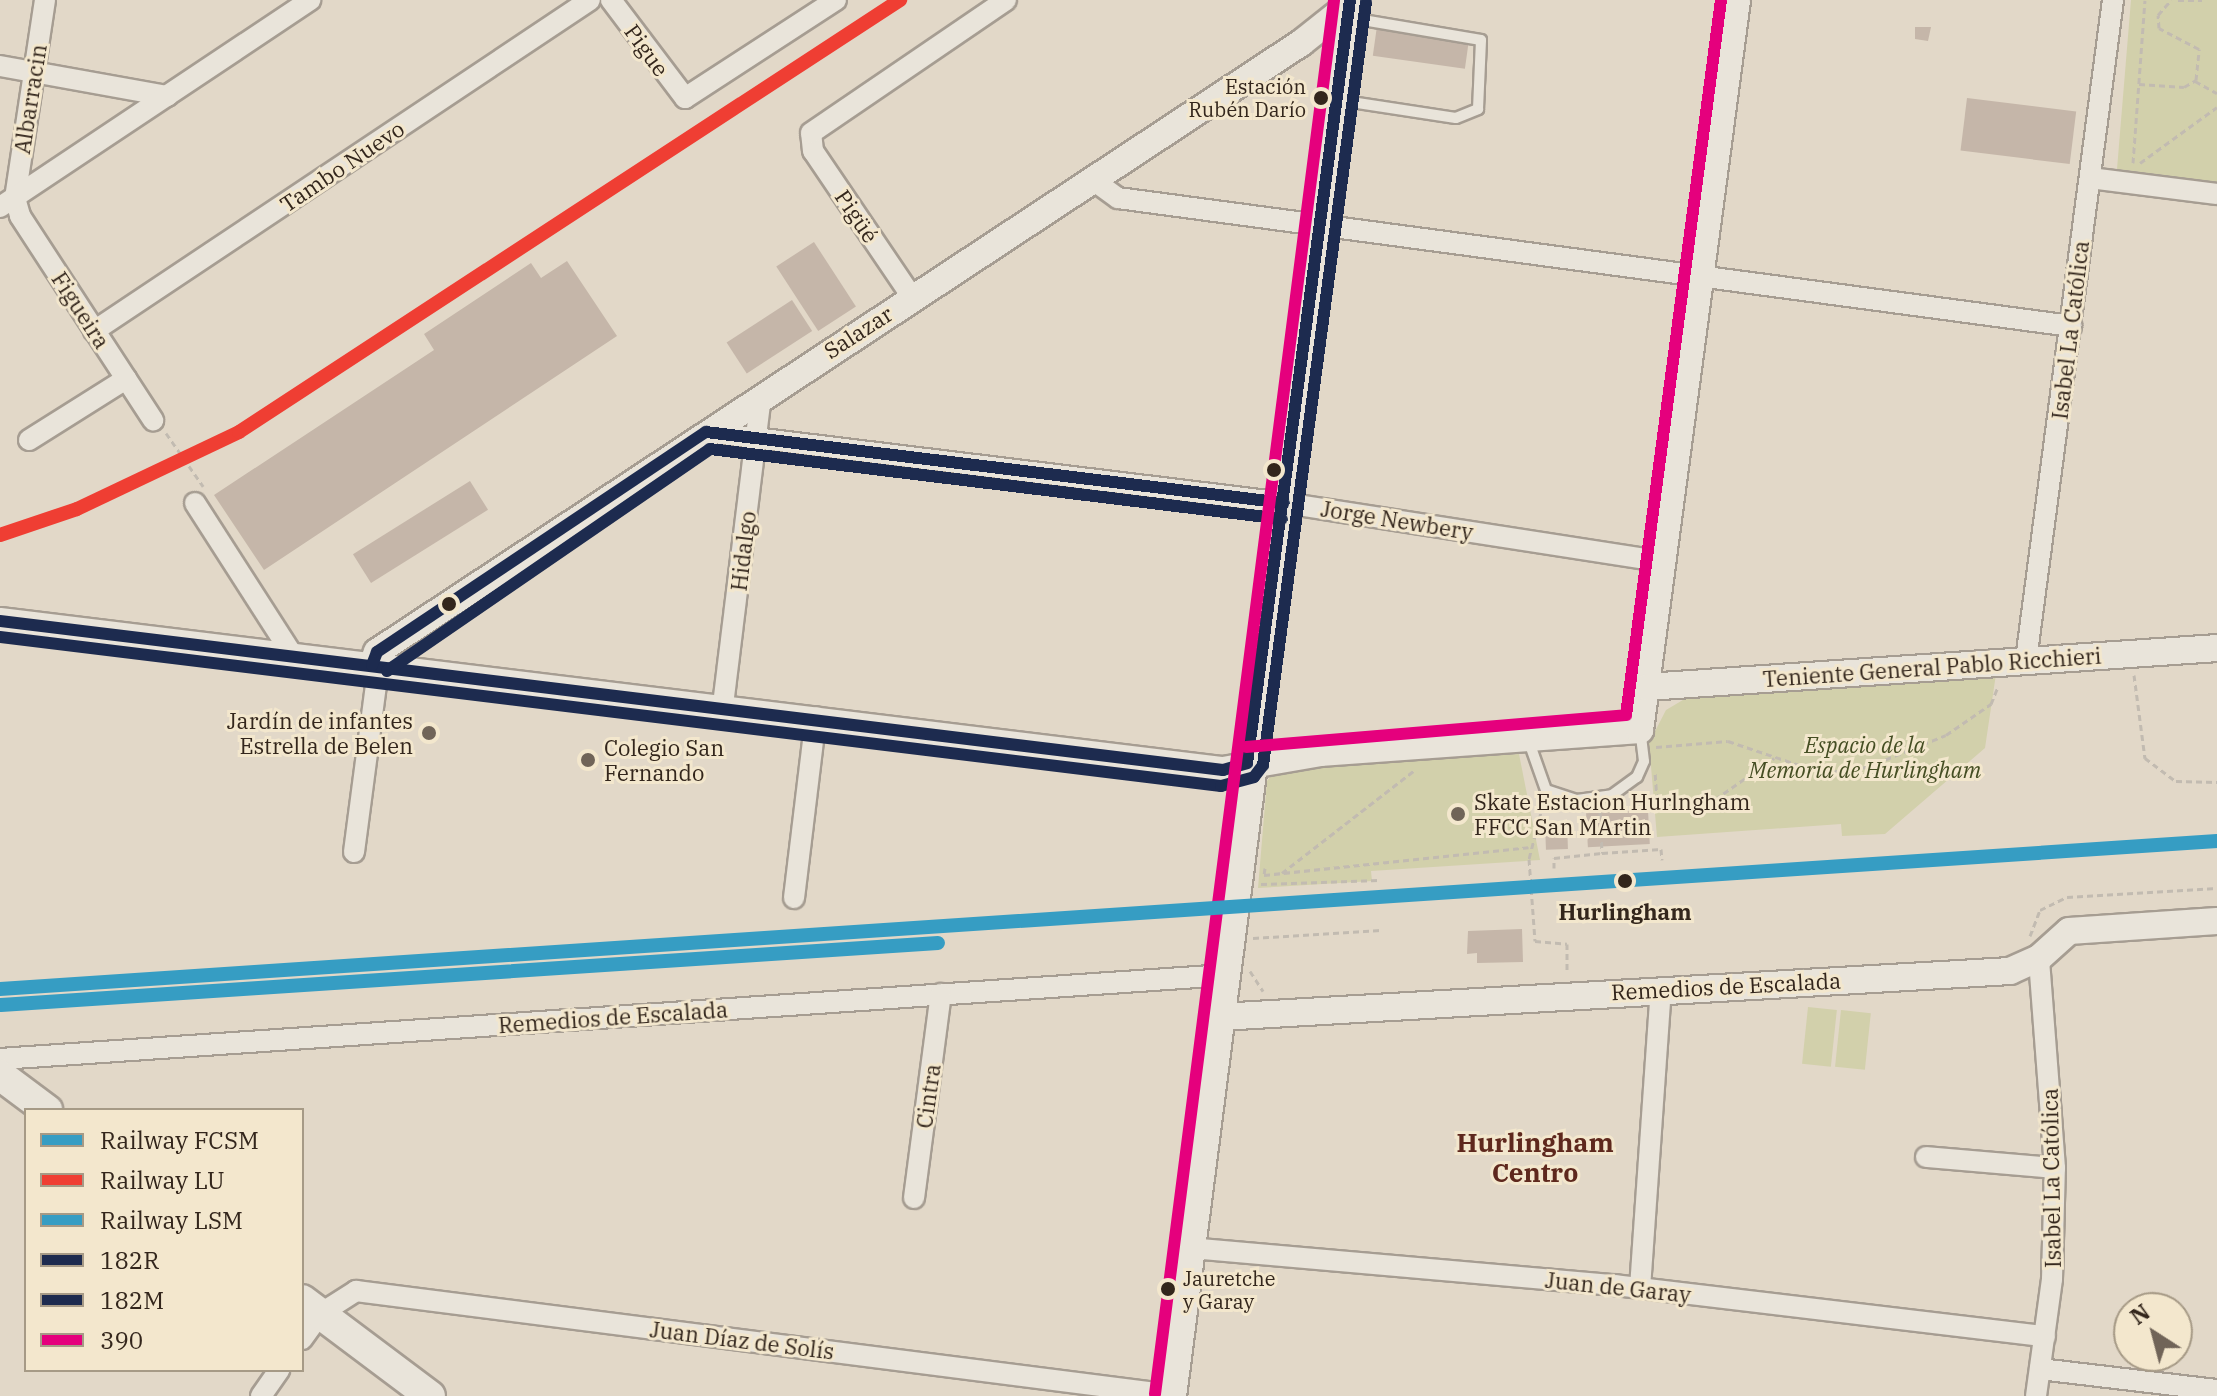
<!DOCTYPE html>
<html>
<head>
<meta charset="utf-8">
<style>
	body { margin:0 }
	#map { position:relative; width:2217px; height:1396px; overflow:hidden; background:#e2d8c8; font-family:"IBM Plex Serif",serif }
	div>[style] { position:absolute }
	.green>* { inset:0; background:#d2d0ab; transform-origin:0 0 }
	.building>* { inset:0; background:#c5b6a9; transform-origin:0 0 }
	.path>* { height:3px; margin-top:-1.5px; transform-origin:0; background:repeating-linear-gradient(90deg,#c2bbb1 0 6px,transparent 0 10px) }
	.roads { filter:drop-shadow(2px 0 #a69d92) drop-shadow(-2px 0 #a69d92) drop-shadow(0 2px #a69d92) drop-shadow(0 -2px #a69d92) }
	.service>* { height:10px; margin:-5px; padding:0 5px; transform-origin:5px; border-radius:5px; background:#e9e4da }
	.minor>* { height:20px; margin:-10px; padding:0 10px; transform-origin:10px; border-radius:10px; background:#e9e4da }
	.tertiary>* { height:26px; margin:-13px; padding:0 13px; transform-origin:13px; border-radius:13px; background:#e9e4da }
	.secondary>* { height:30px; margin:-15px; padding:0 15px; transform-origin:15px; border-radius:15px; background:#e9e4da }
	.bus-1>* { height:12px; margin:-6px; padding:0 6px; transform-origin:6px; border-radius:6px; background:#1d2b4f }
	.bus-2>* { height:12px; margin:-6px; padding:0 6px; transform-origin:6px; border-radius:6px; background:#1d2b4f }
	.bus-3>* { height:12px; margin:-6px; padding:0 6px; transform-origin:6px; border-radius:6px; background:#e5007d }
	.rail-1>* { height:14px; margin:-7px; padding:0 7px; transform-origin:7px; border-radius:7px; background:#369dc3 }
	.rail-2>* { height:14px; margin:-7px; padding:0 7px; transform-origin:7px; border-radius:7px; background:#ef3e33 }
	.rail-3>* { height:14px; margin:-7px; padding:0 7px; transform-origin:7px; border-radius:7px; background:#369dc3 }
	.dots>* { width:22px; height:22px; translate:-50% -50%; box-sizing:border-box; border:4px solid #f3e7cd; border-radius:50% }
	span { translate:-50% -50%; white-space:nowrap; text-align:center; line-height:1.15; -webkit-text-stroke:6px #f3e7cd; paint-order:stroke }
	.bus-label { font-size:20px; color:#33261c }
	.right { translate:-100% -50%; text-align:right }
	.left { translate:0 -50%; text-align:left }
	.street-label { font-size:22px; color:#33261c }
	.poi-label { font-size:22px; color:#33261c }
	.park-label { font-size:22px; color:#454e23; font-style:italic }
	.stop-label { font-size:22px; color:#33261c; font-weight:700 }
	.quarter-label { font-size:26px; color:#5e281d; font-weight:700 }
	.legend { position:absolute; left:24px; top:1108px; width:280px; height:264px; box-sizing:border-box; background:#f3e7cd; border:2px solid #a69a86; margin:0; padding:10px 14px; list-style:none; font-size:24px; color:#33261c }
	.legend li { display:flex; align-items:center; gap:16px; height:40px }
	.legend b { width:40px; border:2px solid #a69a86 }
	.north { position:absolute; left:2113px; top:1292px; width:80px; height:80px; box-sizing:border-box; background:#f3e7cd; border:2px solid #a69a86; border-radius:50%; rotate:324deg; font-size:22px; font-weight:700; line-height:32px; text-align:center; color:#33261c }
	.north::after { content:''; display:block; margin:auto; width:28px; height:36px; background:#706458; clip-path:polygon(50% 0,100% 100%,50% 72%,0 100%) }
</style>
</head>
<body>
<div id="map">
	<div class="green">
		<i style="clip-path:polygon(2131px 0,2217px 0,2217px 182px,2117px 169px)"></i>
		<i style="clip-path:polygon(1996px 674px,1985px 748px,1885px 834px,1842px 836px,1841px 824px,1657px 837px,1649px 743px,1666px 710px,1688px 697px)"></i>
		<i style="clip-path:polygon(1519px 754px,1540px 860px,1371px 871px,1372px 881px,1258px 888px,1267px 781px,1277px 769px)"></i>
		<i style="left:1808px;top:1007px;width:29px;height:57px;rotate:6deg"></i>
		<i style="left:1841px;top:1010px;width:30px;height:57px;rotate:6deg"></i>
	</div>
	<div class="building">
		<i style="left:1377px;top:26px;width:93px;height:30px;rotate:8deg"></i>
		<i style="clip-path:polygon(1915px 27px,1931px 27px,1928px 41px,1915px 39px)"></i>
		<i style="left:1967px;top:98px;width:110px;height:53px;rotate:7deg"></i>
		<i style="left:814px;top:242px;width:77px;height:45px;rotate:57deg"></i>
		<i style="clip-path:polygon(567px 261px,617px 336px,264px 570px,214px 495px,434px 350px,424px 334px,531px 263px,541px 278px)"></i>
		<i style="left:792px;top:300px;width:37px;height:78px;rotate:57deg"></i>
		<i style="left:470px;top:481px;width:34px;height:138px;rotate:58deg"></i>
		<i style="left:1648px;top:810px;width:34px;height:62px;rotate:87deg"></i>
		<i style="left:1567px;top:822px;width:27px;height:22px;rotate:88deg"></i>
		<i style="clip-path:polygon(1522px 929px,1523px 962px,1477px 963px,1477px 953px,1467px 954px,1468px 931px)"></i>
	</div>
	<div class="path">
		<i style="left:2178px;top:0;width:24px"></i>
		<i style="left:2195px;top:81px;width:25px;rotate:29deg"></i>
		<i style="left:2139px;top:84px;width:45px;rotate:3.8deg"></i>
		<i style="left:2184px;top:87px;width:14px;rotate:-30deg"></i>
		<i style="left:2196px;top:80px;width:31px;rotate:-84deg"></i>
		<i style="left:2199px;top:49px;width:45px;rotate:-152.3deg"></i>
		<i style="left:2159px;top:28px;width:13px;rotate:-94deg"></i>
		<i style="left:2158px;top:15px;width:20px;rotate:-49deg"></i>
		<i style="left:2133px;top:163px;width:163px;rotate:-85.8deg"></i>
		<i style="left:2140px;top:163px;width:95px;rotate:-36deg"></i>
		<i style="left:166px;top:433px;width:65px;rotate:55.1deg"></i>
		<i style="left:2134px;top:675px;width:84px;rotate:82.5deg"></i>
		<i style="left:2145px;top:758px;width:39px;rotate:37deg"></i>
		<i style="left:2176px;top:781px;width:41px;rotate:1.4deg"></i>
		<i style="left:1656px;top:747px;width:72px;rotate:-4.8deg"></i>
		<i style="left:1728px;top:741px;width:100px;rotate:18.6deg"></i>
		<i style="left:1823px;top:773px;width:44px;rotate:-7.8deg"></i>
		<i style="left:1867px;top:767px;width:85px;rotate:-22.1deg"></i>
		<i style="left:1946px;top:735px;width:55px;rotate:-34.6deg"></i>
		<i style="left:1991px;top:704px;width:18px;rotate:-68deg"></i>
		<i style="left:1636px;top:797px;width:21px;rotate:8deg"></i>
		<i style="left:1657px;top:800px;width:28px;rotate:-94deg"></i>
		<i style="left:1657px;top:800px;width:50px;rotate:5.7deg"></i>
		<i style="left:1707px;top:805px;width:82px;rotate:-35deg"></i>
		<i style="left:1543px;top:804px;width:57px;rotate:104.3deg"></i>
		<i style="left:1529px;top:859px;width:82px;rotate:85.8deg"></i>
		<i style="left:1535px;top:941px;width:32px;rotate:5deg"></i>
		<i style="left:1567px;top:944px;width:29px;rotate:90deg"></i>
		<i style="left:1600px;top:812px;width:41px;rotate:87.2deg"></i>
		<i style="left:1602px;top:853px;width:59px;rotate:-3.9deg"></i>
		<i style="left:1661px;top:849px;width:11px;rotate:85deg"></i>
		<i style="left:1265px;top:868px;width:7px;rotate:98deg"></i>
		<i style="left:1264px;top:875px;width:266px;rotate:-6deg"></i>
		<i style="left:1554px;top:868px;width:10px;rotate:-90deg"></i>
		<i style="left:1554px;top:858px;width:48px;rotate:-5.9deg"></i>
		<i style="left:1282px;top:873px;width:168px;rotate:-37.8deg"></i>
		<i style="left:1261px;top:884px;width:118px;rotate:-1.9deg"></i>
		<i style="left:2030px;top:936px;width:28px;rotate:-69deg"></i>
		<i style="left:2040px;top:910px;width:30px;rotate:-26deg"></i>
		<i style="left:2067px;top:897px;width:150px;rotate:-3.4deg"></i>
		<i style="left:1253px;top:938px;width:128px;rotate:-3.6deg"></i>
		<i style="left:1250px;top:971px;width:24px;rotate:57deg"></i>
	</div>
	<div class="roads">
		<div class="service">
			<i style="left:1338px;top:100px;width:119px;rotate:8.7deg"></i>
			<i style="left:1456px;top:118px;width:24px;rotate:-22deg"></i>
			<i style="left:1478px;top:109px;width:69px;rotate:-87.5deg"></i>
			<i style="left:1481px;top:40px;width:132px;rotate:-170.4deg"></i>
			<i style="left:1528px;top:739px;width:54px;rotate:70.6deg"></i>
			<i style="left:1546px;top:790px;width:33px;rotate:18deg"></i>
			<i style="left:1577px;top:800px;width:35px;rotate:-8deg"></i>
			<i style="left:1612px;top:795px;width:31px;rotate:-36deg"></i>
			<i style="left:1637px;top:777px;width:17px;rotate:-66deg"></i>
			<i style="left:1644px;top:761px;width:31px;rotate:-97deg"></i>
		</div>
		<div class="minor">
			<i style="left:45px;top:0;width:200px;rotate:98.6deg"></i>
			<i style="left:15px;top:198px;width:19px;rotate:74deg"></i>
			<i style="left:20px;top:216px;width:244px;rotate:56.9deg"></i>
			<i style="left:611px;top:0;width:123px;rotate:52.9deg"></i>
			<i style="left:685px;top:98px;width:180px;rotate:-33deg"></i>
			<i style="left:0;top:66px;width:170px;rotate:10.2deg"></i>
			<i style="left:2090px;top:178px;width:128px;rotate:7.2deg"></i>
			<i style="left:1093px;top:180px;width:31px;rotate:36deg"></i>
			<i style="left:1118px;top:198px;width:962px;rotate:7.65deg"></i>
			<i style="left:0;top:207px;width:373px;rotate:-33.7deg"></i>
			<i style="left:912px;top:297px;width:176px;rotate:-124.1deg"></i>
			<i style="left:813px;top:151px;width:18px;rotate:-96deg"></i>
			<i style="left:811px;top:133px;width:236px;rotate:-34.3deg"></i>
			<i style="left:94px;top:331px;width:596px;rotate:-33.72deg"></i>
			<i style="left:706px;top:432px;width:582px;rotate:7deg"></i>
			<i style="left:1284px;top:503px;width:378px;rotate:8.8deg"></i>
			<i style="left:29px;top:440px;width:115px;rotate:-32.2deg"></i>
			<i style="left:195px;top:503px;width:183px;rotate:57.3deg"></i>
			<i style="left:2026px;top:660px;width:666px;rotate:-82.49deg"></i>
			<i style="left:723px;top:705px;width:311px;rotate:-83deg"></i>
			<i style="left:354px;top:852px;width:168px;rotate:-82.5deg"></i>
			<i style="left:376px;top:685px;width:20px;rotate:-101deg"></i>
			<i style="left:794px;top:898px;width:182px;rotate:-83.1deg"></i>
			<i style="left:0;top:1059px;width:1228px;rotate:-3.92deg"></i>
			<i style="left:1926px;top:1157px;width:129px;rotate:4.9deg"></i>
			<i style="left:914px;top:1198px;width:206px;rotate:-82.5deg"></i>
			<i style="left:1190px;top:1248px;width:427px;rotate:5deg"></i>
			<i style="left:1615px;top:1285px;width:433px;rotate:6.8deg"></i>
			<i style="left:1640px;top:1288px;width:300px;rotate:-86deg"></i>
			<i style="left:302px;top:1339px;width:31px;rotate:-54deg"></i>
			<i style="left:320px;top:1314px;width:43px;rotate:-32.6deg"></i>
			<i style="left:356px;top:1291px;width:822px;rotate:7.27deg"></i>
			<i style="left:2040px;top:1369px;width:178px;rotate:6.8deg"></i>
			<i style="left:261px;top:1396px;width:32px;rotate:-55deg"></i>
			<i style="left:2036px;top:1396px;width:118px;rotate:-82.2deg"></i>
			<i style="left:2052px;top:1279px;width:111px;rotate:-88.5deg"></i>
			<i style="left:2055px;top:1168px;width:211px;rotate:-94.4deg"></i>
		</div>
		<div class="tertiary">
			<i style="left:0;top:621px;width:1232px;rotate:6.95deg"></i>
			<i style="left:1223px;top:770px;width:98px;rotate:-9.9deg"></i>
			<i style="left:1320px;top:753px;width:321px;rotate:-4.1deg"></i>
			<i style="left:1640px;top:730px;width:736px;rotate:-82.43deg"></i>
			<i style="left:372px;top:665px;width:14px;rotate:-69deg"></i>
			<i style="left:377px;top:652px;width:1107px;rotate:-33.39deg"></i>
			<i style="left:1301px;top:43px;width:61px;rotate:-38.4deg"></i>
			<i style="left:1647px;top:687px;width:571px;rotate:-3.91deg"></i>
			<i style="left:1220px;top:1017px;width:791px;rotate:-3.33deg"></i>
			<i style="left:2010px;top:971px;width:32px;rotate:-24deg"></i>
			<i style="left:2039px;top:958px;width:40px;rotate:-42deg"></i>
			<i style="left:2069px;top:931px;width:148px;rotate:-3.9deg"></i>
		</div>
		<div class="secondary">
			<i style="left:0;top:1075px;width:59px;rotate:36.7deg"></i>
			<i style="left:302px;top:1300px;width:160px;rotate:36.9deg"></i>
			<i style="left:1171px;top:1396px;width:1407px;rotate:-82.69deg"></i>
		</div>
	</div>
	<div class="bus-1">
		<i style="left:0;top:621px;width:1232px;rotate:6.95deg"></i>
		<i style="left:1223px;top:770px;width:25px;rotate:-16deg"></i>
		<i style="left:1247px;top:763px;width:770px;rotate:-82.31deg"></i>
		<i style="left:372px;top:665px;width:14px;rotate:-69deg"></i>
		<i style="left:377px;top:652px;width:396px;rotate:-33.8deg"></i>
		<i style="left:706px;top:432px;width:582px;rotate:7deg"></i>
	</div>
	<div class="bus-2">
		<i style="left:0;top:637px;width:1230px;rotate:6.96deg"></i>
		<i style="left:1221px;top:786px;width:34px;rotate:-15deg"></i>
		<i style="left:1254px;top:777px;width:15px;rotate:-53deg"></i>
		<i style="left:1263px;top:765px;width:770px;rotate:-82.31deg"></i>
		<i style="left:387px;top:671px;width:392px;rotate:-34.5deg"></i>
		<i style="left:710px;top:449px;width:576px;rotate:6.98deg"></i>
	</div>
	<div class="bus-3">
		<i style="left:1246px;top:747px;width:381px;rotate:-4.8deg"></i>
		<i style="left:1626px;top:715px;width:721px;rotate:-82.43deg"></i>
		<i style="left:1155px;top:1394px;width:1405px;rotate:-82.68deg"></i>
	</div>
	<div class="rail-1">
		<i style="left:0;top:989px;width:2222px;rotate:-3.82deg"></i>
	</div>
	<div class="rail-2">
		<i style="left:0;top:535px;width:81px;rotate:-18.7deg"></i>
		<i style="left:77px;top:509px;width:179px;rotate:-25.4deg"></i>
		<i style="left:239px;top:432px;width:790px;rotate:-33.17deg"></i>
	</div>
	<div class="rail-3">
		<i style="left:1px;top:1005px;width:939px;rotate:-3.79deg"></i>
	</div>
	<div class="dots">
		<i style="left:1321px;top:98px;background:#33261c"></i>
		<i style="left:1274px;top:470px;background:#33261c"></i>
		<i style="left:449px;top:604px;background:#33261c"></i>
		<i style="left:429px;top:733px;background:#706458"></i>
		<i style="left:588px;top:760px;background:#706458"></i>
		<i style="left:1458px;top:814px;background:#706458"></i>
		<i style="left:1625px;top:881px;background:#33261c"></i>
		<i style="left:1168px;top:1289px;background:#33261c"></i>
	</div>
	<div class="bus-label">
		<span class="right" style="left:1306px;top:98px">Estación<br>Rubén Darío</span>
		<span class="left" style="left:1183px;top:1290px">Jauretche<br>y Garay</span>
	</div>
	<div class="street-label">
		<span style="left:647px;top:50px;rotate:54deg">Pigue</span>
		<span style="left:30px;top:99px;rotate:-81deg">Albarracin</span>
		<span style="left:342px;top:166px;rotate:-34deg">Tambo Nuevo</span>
		<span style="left:857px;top:216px;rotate:56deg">Pigüé</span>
		<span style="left:81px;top:310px;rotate:57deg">Figueira</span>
		<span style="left:2070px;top:330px;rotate:-83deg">Isabel La Católica</span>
		<span style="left:858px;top:332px;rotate:-33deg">Salazar</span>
		<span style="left:1397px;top:520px;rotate:9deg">Jorge Newbery</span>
		<span style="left:743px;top:551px;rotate:-83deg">Hidalgo</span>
		<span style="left:1932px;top:667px;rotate:-4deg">Teniente General Pablo Ricchieri</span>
		<span style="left:1726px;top:986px;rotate:-3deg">Remedios de Escalada</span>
		<span style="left:613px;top:1017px;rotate:-4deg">Remedios de Escalada</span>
		<span style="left:928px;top:1096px;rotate:-82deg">Cintra</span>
		<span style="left:2051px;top:1178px;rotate:-91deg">Isabel La Católica</span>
		<span style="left:1618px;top:1287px;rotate:6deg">Juan de Garay</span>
		<span style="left:742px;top:1340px;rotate:7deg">Juan Díaz de Solís</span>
	</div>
	<div class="poi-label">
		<span class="right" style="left:413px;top:733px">Jardín de infantes<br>Estrella de Belen</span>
		<span class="left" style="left:604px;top:760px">Colegio San<br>Fernando</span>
		<span class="left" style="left:1474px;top:814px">Skate Estacion Hurlngham<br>FFCC San MArtin</span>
	</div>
	<div class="park-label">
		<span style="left:1865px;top:757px">Espacio de la<br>Memoria de Hurlingham</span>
	</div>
	<div class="stop-label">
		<span style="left:1625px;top:912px">Hurlingham</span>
	</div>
	<div class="quarter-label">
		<span style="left:1535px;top:1158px">Hurlingham<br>Centro</span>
	</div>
	<ul class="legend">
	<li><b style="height:10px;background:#369dc3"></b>Railway FCSM</li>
	<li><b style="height:10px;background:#ef3e33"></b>Railway LU</li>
	<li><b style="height:10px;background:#369dc3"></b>Railway LSM</li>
	<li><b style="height:10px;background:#1d2b4f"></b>182R</li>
	<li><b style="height:10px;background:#1d2b4f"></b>182M</li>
	<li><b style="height:10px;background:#e5007d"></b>390</li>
	</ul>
	<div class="north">N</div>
</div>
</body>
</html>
